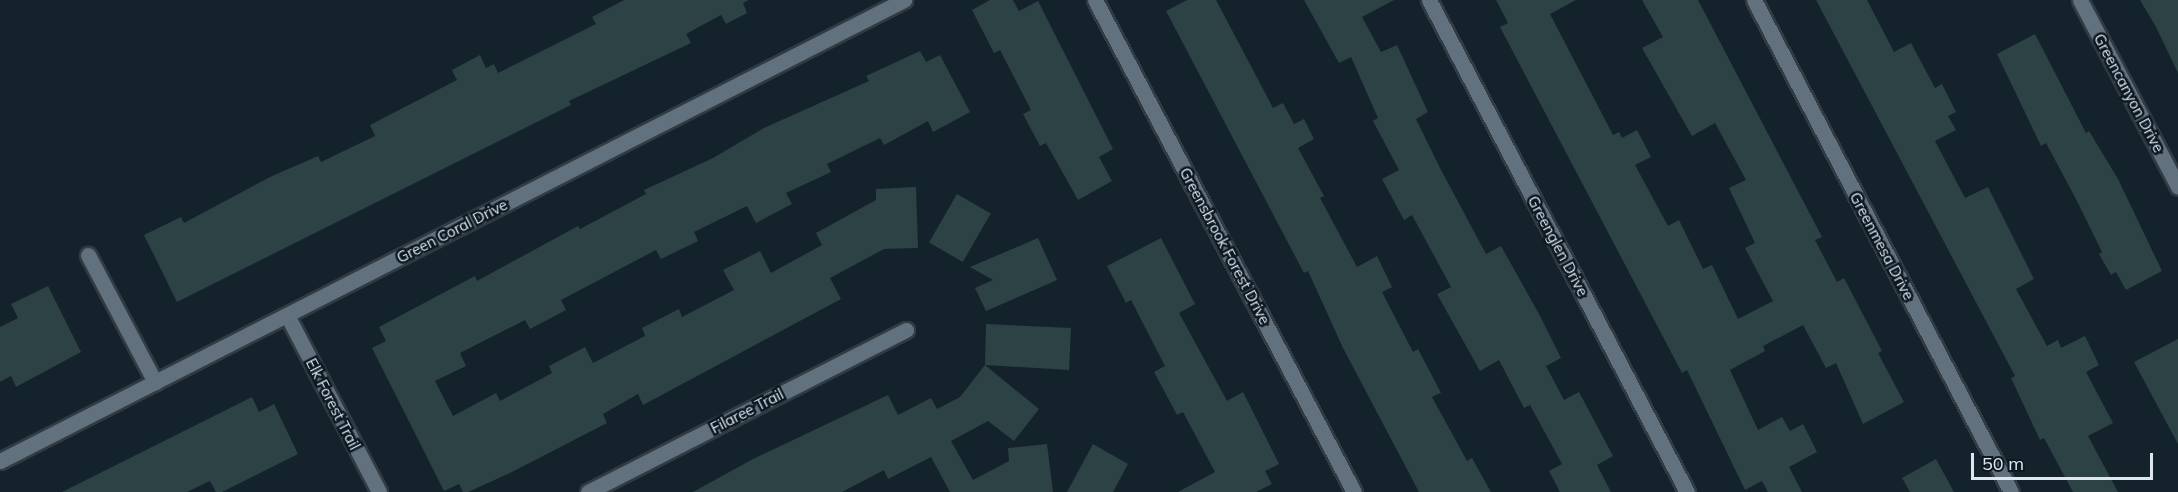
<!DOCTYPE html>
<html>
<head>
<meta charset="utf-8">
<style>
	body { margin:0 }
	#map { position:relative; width:2178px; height:492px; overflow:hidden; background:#14222b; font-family:Mulish,sans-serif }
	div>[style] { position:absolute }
	.building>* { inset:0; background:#2d4245; transform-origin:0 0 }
	.roads { filter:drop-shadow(2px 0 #323b43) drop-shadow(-2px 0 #323b43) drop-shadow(0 2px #323b43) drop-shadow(0 -2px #323b43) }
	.street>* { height:15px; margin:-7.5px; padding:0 7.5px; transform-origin:7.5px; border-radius:7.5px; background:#61717d }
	span { translate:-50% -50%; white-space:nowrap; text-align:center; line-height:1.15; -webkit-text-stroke:5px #0b1822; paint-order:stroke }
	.street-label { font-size:15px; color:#dee7ee }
	.scale { position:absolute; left:1971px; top:453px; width:182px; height:27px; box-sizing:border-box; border:3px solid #dee7ee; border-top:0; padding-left:8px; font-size:18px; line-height:21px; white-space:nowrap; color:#dee7ee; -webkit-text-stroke:4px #0b1822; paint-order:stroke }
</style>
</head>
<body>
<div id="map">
	<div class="building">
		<i style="clip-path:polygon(624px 0,749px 0,743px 3px,747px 13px,726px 24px,721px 15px,686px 34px,691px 43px,569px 101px,571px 105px,177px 302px,144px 235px,181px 217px,184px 223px,272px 176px,318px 156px,321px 162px,375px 136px,370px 125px,457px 80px,452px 70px,480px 55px,486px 68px,494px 64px,498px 73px,596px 24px,592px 17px)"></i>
		<i style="clip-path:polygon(990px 0,1013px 0,1019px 11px,1038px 1px,1113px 149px,1099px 157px,1112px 181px,1078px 200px,1046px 143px,1040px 146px,1023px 114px,1031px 110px,1000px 50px,994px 53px,972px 10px)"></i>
		<i style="clip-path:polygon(1187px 0,1216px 0,1273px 108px,1283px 103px,1294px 124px,1304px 119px,1314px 139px,1298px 148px,1324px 196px,1320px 198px,1357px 267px,1377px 256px,1392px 287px,1382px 292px,1413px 352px,1418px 349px,1441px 393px,1432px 397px,1467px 461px,1472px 458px,1491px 492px,1419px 492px,1343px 348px,1308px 271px,1304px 273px,1166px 11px)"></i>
		<i style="clip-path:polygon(1304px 0,1394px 0,1362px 17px,1381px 52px,1397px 45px,1428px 112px,1416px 119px,1440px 168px,1486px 254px,1501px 246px,1539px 314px,1561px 358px,1546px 366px,1564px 400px,1579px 392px,1613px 456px,1597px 465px,1611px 492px,1560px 492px,1549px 471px,1562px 464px,1530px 405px,1524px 408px,1499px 360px,1480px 371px,1437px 294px,1451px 287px,1412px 215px,1404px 220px,1382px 179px,1399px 170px,1373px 121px,1378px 118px,1351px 57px,1339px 63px)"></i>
		<i style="clip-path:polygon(1496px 0,1576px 0,1550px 14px,1613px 135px,1619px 132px,1622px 138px,1637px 130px,1651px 157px,1635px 165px,1668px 226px,1679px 220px,1703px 269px,1712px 265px,1738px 319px,1773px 301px,1745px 248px,1755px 243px,1729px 188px,1746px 180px,1715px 123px,1692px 136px,1642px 48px,1663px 37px,1642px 0,1698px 0,1822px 237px,1815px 240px,1837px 282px,1844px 278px,1882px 351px,1878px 353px,1904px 402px,1863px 424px,1836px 363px,1826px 368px,1803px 325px,1763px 346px,1765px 351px,1730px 370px,1758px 430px,1782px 417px,1790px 431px,1803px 424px,1817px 452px,1789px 467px,1802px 492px,1768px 492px,1762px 481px,1745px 490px,1687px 370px,1682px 373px,1500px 27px,1508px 23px)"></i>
		<i style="clip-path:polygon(1816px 0,1867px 0,1894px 52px,1911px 43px,1935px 88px,1942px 84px,1956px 112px,1948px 116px,1956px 130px,1935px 141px,1965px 198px,1988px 187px,2034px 279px,2016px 289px,2047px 346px,2058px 340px,2061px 348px,2085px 336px,2099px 365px,2086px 372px,2113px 423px,2088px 436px,2118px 492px,2073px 492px,2044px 438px,2040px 440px,2011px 378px,2015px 376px)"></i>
		<i style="clip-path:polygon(2140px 0,2178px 0,2178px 73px,2156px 27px)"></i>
		<i style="clip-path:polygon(2035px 34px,2086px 133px,2089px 131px,2118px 179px,2162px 271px,2126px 290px,2116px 272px,2111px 275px,2099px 254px,2102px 252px,2077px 201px,2046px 143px,2041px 146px,1997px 54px)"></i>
		<i style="clip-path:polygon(920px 51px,926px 62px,940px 55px,970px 112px,933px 132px,928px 121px,884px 145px,880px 138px,827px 164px,831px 172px,786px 193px,792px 204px,756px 223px,747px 206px,694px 232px,698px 241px,661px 259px,656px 250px,561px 300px,566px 310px,530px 329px,525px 320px,460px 353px,466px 366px,435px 381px,453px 416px,496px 393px,500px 401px,552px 373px,549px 366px,585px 347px,593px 363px,645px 336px,642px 328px,679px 309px,682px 317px,734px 290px,723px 270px,760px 251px,771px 273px,822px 245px,816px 233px,876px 200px,876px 189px,916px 187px,918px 248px,884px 249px,830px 278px,841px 299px,643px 405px,638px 394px,603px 414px,607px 423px,510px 473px,468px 492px,463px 492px,459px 484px,444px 491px,372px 348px,386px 341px,379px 327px,475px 276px,477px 281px,578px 226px,580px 229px,646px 194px,644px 190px,713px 158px,764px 128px,869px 81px,866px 76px)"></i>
		<i style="left:957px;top:194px;width:39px;height:56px;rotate:30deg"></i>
		<i style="clip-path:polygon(1038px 238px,1057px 280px,986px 311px,975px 288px,993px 280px,970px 267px)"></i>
		<i style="clip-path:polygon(1161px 238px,1195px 304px,1179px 313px,1227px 401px,1243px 392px,1279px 464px,1265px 471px,1272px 484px,1256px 492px,1178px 492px,1215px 472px,1183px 412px,1177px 415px,1154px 372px,1165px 366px,1131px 300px,1126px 303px,1107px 266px)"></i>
		<i style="clip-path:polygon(48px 286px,81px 352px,16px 387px,11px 376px,0 382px,0 327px,18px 318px,11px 304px)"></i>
		<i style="clip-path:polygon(986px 324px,1071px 328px,1069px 370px,985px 365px,1039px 409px,1014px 441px,988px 421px,951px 441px,973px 480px,1009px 461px,1008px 448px,1047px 444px,1053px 492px,950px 492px,931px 457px,888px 479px,884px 470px,842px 492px,693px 492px,753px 459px,888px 395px,898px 415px,931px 398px,937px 409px,960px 397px,985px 365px)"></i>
		<i style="clip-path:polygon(2178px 339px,2178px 444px,2134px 362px)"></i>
		<i style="clip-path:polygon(252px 397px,259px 412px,274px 404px,298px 454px,222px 492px,216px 492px,210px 481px,187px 492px,62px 492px)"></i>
		<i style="clip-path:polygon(1093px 444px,1128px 464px,1113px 492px,1067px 492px)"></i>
		<i style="clip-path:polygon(1936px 459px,1954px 492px,1910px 492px,1902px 478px)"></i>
	</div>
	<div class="roads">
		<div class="street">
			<i style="left:1095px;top:0;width:556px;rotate:62.24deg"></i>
			<i style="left:1429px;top:0;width:556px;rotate:62.33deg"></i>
			<i style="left:1754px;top:0;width:555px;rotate:62.42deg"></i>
			<i style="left:2080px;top:0;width:211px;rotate:62.3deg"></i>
			<i style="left:88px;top:255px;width:144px;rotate:62.2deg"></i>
			<i style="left:287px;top:315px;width:199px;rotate:62.5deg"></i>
			<i style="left:0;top:461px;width:1015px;rotate:-27.02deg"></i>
			<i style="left:588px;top:492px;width:357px;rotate:-27deg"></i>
		</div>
	</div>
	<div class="street-label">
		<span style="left:2129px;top:93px;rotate:62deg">Greencanyon Drive</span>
		<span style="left:452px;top:231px;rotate:-27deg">Green Coral Drive</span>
		<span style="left:1225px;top:246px;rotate:62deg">Greensbrook Forest Drive</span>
		<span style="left:1558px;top:246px;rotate:62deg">Greenglen Drive</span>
		<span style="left:1882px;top:246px;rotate:62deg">Greenmesa Drive</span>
		<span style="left:333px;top:404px;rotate:63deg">Elk Forest Trail</span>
		<span style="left:747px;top:411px;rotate:-27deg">Filaree Trail</span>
	</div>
	<div class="scale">50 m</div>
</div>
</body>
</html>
